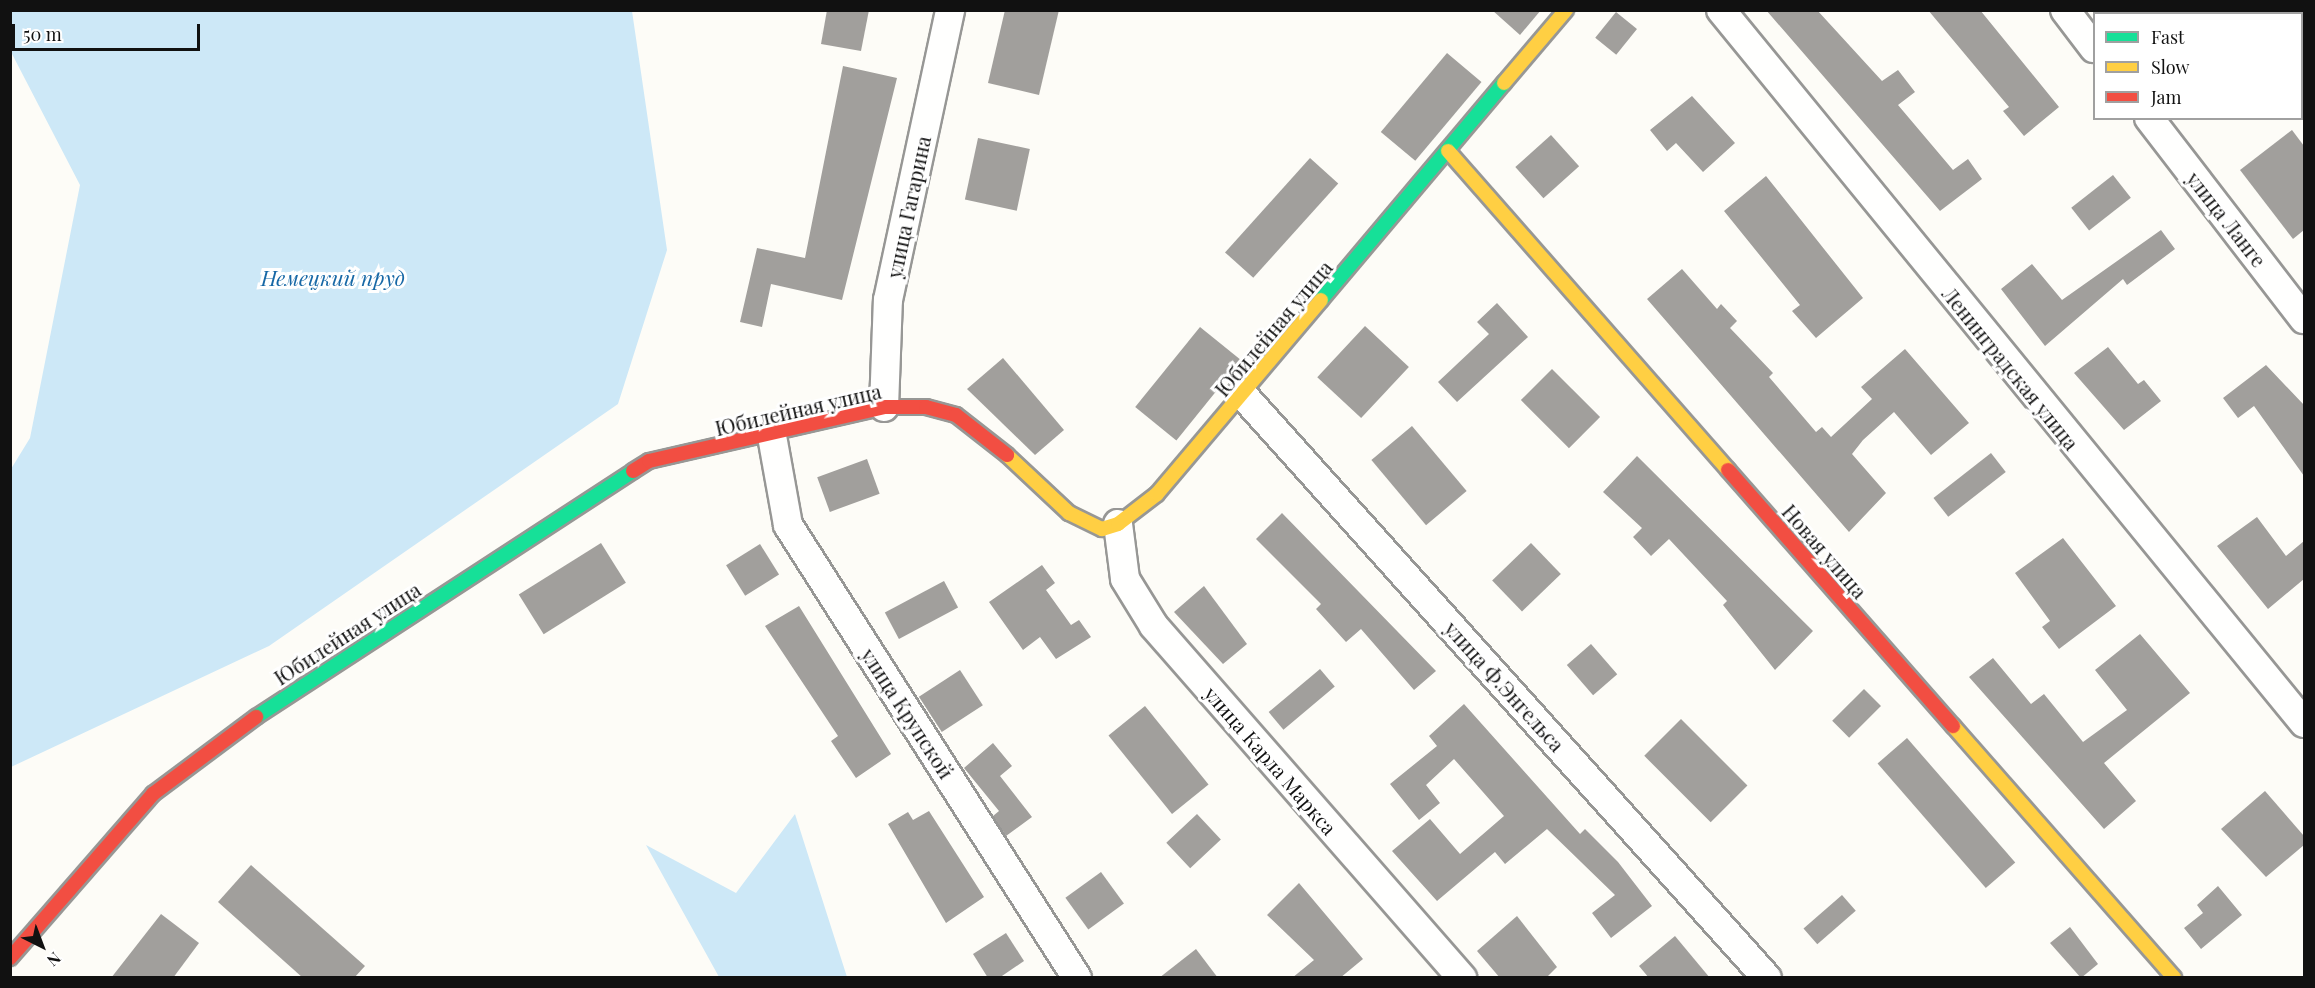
<!DOCTYPE html>
<html>
<head>
<meta charset="utf-8">
<style>
	body { margin:0 }
	#map { position:relative; width:2315px; height:988px; overflow:hidden; background:#fdfcf7; font-family:"Playfair Display",serif }
	div>[style] { position:absolute }
	.water>* { inset:0; background:#cde8f7 }
	.building>* { inset:0; background:#a19f9c; transform-origin:0 0 }
	.roads { filter:drop-shadow(2px 0 #979795) drop-shadow(-2px 0 #979795) drop-shadow(0 2px #979795) drop-shadow(0 -2px #979795) }
	.street>* { height:28px; margin:-14px; padding:0 14px; transform-origin:14px; border-radius:14px; background:#fffffe }
	.fast>* { height:14px; margin:-7px; padding:0 7px; transform-origin:7px; border-radius:7px; background:#16e098 }
	.slow>* { height:14px; margin:-7px; padding:0 7px; transform-origin:7px; border-radius:7px; background:#ffcf43 }
	.jam>* { height:14px; margin:-7px; padding:0 7px; transform-origin:7px; border-radius:7px; background:#f24e42 }
	span { translate:-50% -50%; white-space:nowrap; text-align:center; line-height:1.15; -webkit-text-stroke:6px #fff; paint-order:stroke }
	.street-label { font-size:20px; color:#111 }
	.water-label { font-size:21px; color:#1768a6; font-style:italic }
	.frame { position:absolute; inset:0; border:12px solid #111; pointer-events:none }
	.legend { position:absolute; left:2093px; top:12px; width:210px; height:108px; box-sizing:border-box; background:#fff; border:2px solid #a0a0a0; margin:0; padding:8px 10px; list-style:none; font-size:18px; color:#111 }
	.legend li { display:flex; align-items:center; gap:12px; height:30px }
	.legend b { width:30px; border:2px solid #a0a0a0 }
	.north { position:absolute; left:12px; top:916px; width:60px; height:60px; -webkit-text-stroke:4px #fff; paint-order:stroke; rotate:138deg; font-size:16px; font-weight:700; line-height:24px; text-align:center; color:#111 }
	.north::after { content:''; display:block; margin:auto; width:21px; height:27px; background:#111; clip-path:polygon(50% 0,100% 100%,50% 72%,0 100%) }
	.scale { position:absolute; left:12px; top:24px; width:188px; height:27px; box-sizing:border-box; border:3px solid #111; border-top:0; padding-left:8px; font-size:18px; line-height:21px; white-space:nowrap; color:#111; -webkit-text-stroke:4px #fff; paint-order:stroke }
</style>
</head>
<body>
<div id="map">
	<div class="water">
		<i style="clip-path:polygon(11px 10px,632px 11px,667px 250px,618px 404px,269px 646px,11px 767px,11px 469px,30px 438px,80px 185px,11px 52px)"></i>
		<i style="clip-path:polygon(795px 814px,847px 977px,719px 977px,646px 845px,736px 893px)"></i>
	</div>
	<div class="building">
		<i style="clip-path:polygon(827px 10px,869px 10px,861px 51px,821px 44px)"></i>
		<i style="clip-path:polygon(1005px 10px,1059px 10px,1039px 95px,988px 83px)"></i>
		<i style="clip-path:polygon(1492px 10px,1541px 10px,1520px 35px)"></i>
		<i style="clip-path:polygon(1766px 10px,1817px 10px,1882px 81px,1898px 70px,1915px 92px,1898px 105px,1953px 170px,1968px 159px,1982px 179px,1940px 211px)"></i>
		<i style="clip-path:polygon(1928px 10px,1980px 10px,2059px 107px,2024px 136px,2003px 111px,2009px 107px)"></i>
		<i style="left:1616px;top:12px;width:27px;height:33px;rotate:39deg"></i>
		<i style="left:1447px;top:53px;width:45px;height:103px;rotate:40deg"></i>
		<i style="clip-path:polygon(843px 66px,897px 78px,842px 300px,771px 284px,762px 327px,740px 322px,757px 248px,805px 258px)"></i>
		<i style="clip-path:polygon(1692px 96px,1735px 143px,1703px 172px,1676px 143px,1667px 151px,1650px 130px)"></i>
		<i style="clip-path:polygon(2292px 130px,2304px 146px,2304px 230px,2293px 239px,2240px 170px)"></i>
		<i style="left:1551px;top:135px;width:42px;height:48px;rotate:48deg"></i>
		<i style="left:978px;top:138px;width:53px;height:63px;rotate:12deg"></i>
		<i style="left:1310px;top:158px;width:38px;height:127px;rotate:42deg"></i>
		<i style="left:2113px;top:175px;width:29px;height:53px;rotate:52deg"></i>
		<i style="clip-path:polygon(1766px 176px,1863px 298px,1816px 338px,1792px 311px,1800px 305px,1724px 211px)"></i>
		<i style="clip-path:polygon(2161px 230px,2175px 249px,2127px 285px,2123px 279px,2045px 346px,2001px 289px,2032px 264px,2062px 300px)"></i>
		<i style="clip-path:polygon(1682px 269px,1717px 309px,1721px 304px,1737px 321px,1730px 328px,1773px 373px,1769px 377px,1816px 432px,1822px 427px,1831px 437px,1872px 399px,1861px 387px,1905px 349px,1969px 423px,1931px 455px,1894px 412px,1863px 440px,1852px 454px,1886px 493px,1849px 532px,1647px 299px)"></i>
		<i style="clip-path:polygon(1497px 303px,1528px 337px,1457px 402px,1438px 382px,1489px 334px,1477px 322px)"></i>
		<i style="left:1365px;top:326px;width:60px;height:70px;rotate:43deg"></i>
		<i style="left:1200px;top:327px;width:53px;height:103px;rotate:39deg"></i>
		<i style="clip-path:polygon(2108px 347px,2138px 384px,2144px 380px,2161px 401px,2124px 430px,2074px 373px)"></i>
		<i style="clip-path:polygon(1003px 358px,1064px 430px,1035px 455px,967px 389px)"></i>
		<i style="clip-path:polygon(2266px 365px,2304px 405px,2304px 476px,2254px 406px,2238px 418px,2223px 398px)"></i>
		<i style="left:1552px;top:369px;width:68px;height:44px;rotate:45deg"></i>
		<i style="left:1412px;top:426px;width:85px;height:53px;rotate:50deg"></i>
		<i style="left:1991px;top:453px;width:24px;height:73px;rotate:52deg"></i>
		<i style="clip-path:polygon(1637px 456px,1813px 631px,1775px 670px,1723px 605px,1727px 601px,1669px 539px,1651px 556px,1633px 537px,1642px 528px,1603px 492px)"></i>
		<i style="left:867px;top:459px;width:37px;height:53px;rotate:70deg"></i>
		<i style="clip-path:polygon(1282px 513px,1436px 671px,1414px 690px,1361px 629px,1346px 642px,1316px 609px,1321px 604px,1256px 539px)"></i>
		<i style="clip-path:polygon(2257px 517px,2286px 556px,2304px 541px,2304px 579px,2268px 609px,2217px 546px)"></i>
		<i style="clip-path:polygon(2063px 538px,2116px 606px,2059px 649px,2042px 627px,2050px 621px,2015px 573px)"></i>
		<i style="left:601px;top:543px;width:47px;height:97px;rotate:58deg"></i>
		<i style="left:1531px;top:543px;width:43px;height:54px;rotate:46deg"></i>
		<i style="left:760px;top:544px;width:36px;height:40px;rotate:58deg"></i>
		<i style="clip-path:polygon(1042px 565px,1055px 583px,1046px 590px,1071px 625px,1079px 620px,1091px 637px,1056px 659px,1040px 637px,1023px 650px,989px 602px)"></i>
		<i style="left:944px;top:581px;width:30px;height:67px;rotate:62deg"></i>
		<i style="clip-path:polygon(1204px 586px,1247px 644px,1223px 664px,1174px 612px)"></i>
		<i style="clip-path:polygon(799px 606px,891px 754px,856px 778px,831px 741px,838px 736px,765px 626px)"></i>
		<i style="clip-path:polygon(2140px 634px,2190px 693px,2104px 763px,2136px 801px,2104px 829px,1969px 677px,1993px 658px,2031px 704px,2044px 694px,2083px 742px,2127px 710px,2095px 670px)"></i>
		<i style="left:1591px;top:644px;width:40px;height:32px;rotate:49deg"></i>
		<i style="left:1320px;top:669px;width:23px;height:67px;rotate:50deg"></i>
		<i style="left:960px;top:670px;width:42px;height:49px;rotate:57deg"></i>
		<i style="left:1864px;top:689px;width:24px;height:45px;rotate:45deg"></i>
		<i style="clip-path:polygon(1464px 704px,1580px 834px,1585px 829px,1618px 862px,1652px 906px,1611px 938px,1592px 913px,1615px 895px,1547px 829px,1505px 864px,1495px 852px,1437px 901px,1392px 851px,1430px 819px,1460px 854px,1504px 816px,1454px 759px,1426px 785px,1440px 803px,1419px 820px,1390px 784px,1437px 746px,1429px 736px)"></i>
		<i style="left:1145px;top:706px;width:101px;height:47px;rotate:51deg"></i>
		<i style="left:1681px;top:719px;width:94px;height:52px;rotate:45deg"></i>
		<i style="left:1907px;top:738px;width:165px;height:39px;rotate:49deg"></i>
		<i style="clip-path:polygon(993px 743px,1012px 766px,1000px 776px,1032px 817px,1006px 836px,993px 816px,999px 811px,964px 768px)"></i>
		<i style="clip-path:polygon(2265px 791px,2304px 836px,2304px 845px,2266px 877px,2221px 829px)"></i>
		<i style="clip-path:polygon(929px 811px,984px 897px,946px 923px,888px 824px,908px 812px,913px 820px)"></i>
		<i style="left:1197px;top:814px;width:35px;height:42px;rotate:47deg"></i>
		<i style="clip-path:polygon(251px 865px,365px 966px,354px 978px,303px 978px,218px 902px)"></i>
		<i style="left:1101px;top:872px;width:39px;height:44px;rotate:54deg"></i>
		<i style="clip-path:polygon(1299px 883px,1363px 959px,1340px 978px,1292px 978px,1314px 960px,1267px 915px)"></i>
		<i style="clip-path:polygon(2218px 886px,2242px 915px,2201px 949px,2184px 928px,2203px 913px,2197px 905px)"></i>
		<i style="left:1842px;top:895px;width:21px;height:51px;rotate:49deg"></i>
		<i style="clip-path:polygon(161px 914px,199px 943px,173px 978px,111px 978px)"></i>
		<i style="clip-path:polygon(1517px 916px,1557px 967px,1546px 978px,1500px 978px,1477px 951px)"></i>
		<i style="clip-path:polygon(2070px 927px,2098px 964px,2081px 978px,2050px 943px)"></i>
		<i style="clip-path:polygon(1006px 933px,1024px 961px,999px 978px,988px 978px,973px 954px)"></i>
		<i style="clip-path:polygon(1675px 936px,1710px 978px,1649px 978px,1639px 966px)"></i>
		<i style="clip-path:polygon(1196px 949px,1218px 978px,1159px 978px)"></i>
	</div>
	<div class="roads">
		<div class="street">
			<i style="left:1721px;top:10px;width:921px;rotate:50.73deg"></i>
			<i style="left:2065px;top:10px;width:48px;rotate:52.7deg"></i>
			<i style="left:2149px;top:118px;width:254px;rotate:52.4deg"></i>
			<i style="left:1242px;top:394px;width:785px;rotate:48.05deg"></i>
			<i style="left:884px;top:407px;width:107px;rotate:-87.9deg"></i>
			<i style="left:888px;top:300px;width:297px;rotate:-77.9deg"></i>
			<i style="left:772px;top:436px;width:90px;rotate:79.8deg"></i>
			<i style="left:788px;top:525px;width:537px;rotate:57.46deg"></i>
			<i style="left:1118px;top:524px;width:55px;rotate:82.7deg"></i>
			<i style="left:1125px;top:579px;width:55px;rotate:58.3deg"></i>
			<i style="left:1154px;top:626px;width:468px;rotate:48.8deg"></i>
		</div>
		<div class="fast">
			<i style="left:1321px;top:300px;width:284px;rotate:-49.9deg"></i>
			<i style="left:256px;top:717px;width:450px;rotate:-33.1deg"></i>
		</div>
		<div class="slow">
			<i style="left:1504px;top:83px;width:96px;rotate:-49.7deg"></i>
			<i style="left:1448px;top:151px;width:424px;rotate:48.7deg"></i>
			<i style="left:1007px;top:455px;width:85px;rotate:43.1deg"></i>
			<i style="left:1069px;top:513px;width:37px;rotate:26deg"></i>
			<i style="left:1102px;top:529px;width:17px;rotate:-17deg"></i>
			<i style="left:1118px;top:524px;width:49px;rotate:-37.6deg"></i>
			<i style="left:1157px;top:494px;width:254px;rotate:-49.8deg"></i>
			<i style="left:1953px;top:726px;width:335px;rotate:48.7deg"></i>
		</div>
		<div class="jam">
			<i style="left:1728px;top:470px;width:341px;rotate:48.7deg"></i>
			<i style="left:633px;top:471px;width:19px;rotate:-32deg"></i>
			<i style="left:649px;top:461px;width:241px;rotate:-12.9deg"></i>
			<i style="left:884px;top:407px;width:42px"></i>
			<i style="left:926px;top:407px;width:31px;rotate:15deg"></i>
			<i style="left:956px;top:415px;width:65px;rotate:38.1deg"></i>
			<i style="left:10px;top:958px;width:218px;rotate:-48.9deg"></i>
			<i style="left:153px;top:794px;width:129px;rotate:-36.8deg"></i>
		</div>
	</div>
	<div class="street-label">
		<span style="left:908px;top:207px;rotate:-78deg">улица Гагарина</span>
		<span style="left:2227px;top:219px;rotate:52deg">улица Ланге</span>
		<span style="left:1273px;top:328px;rotate:-50deg">Юбилейная улица</span>
		<span style="left:2011px;top:368px;rotate:51deg">Ленинградская улица</span>
		<span style="left:798px;top:409px;rotate:-13deg">Юбилейная улица</span>
		<span style="left:1825px;top:551px;rotate:49deg">Новая улица</span>
		<span style="left:347px;top:633px;rotate:-33deg">Юбилейная улица</span>
		<span style="left:1505px;top:686px;rotate:48deg">улица Ф.Энгельса</span>
		<span style="left:908px;top:713px;rotate:57deg">улица Крупской</span>
		<span style="left:1271px;top:760px;rotate:49deg">улица Карла Маркса</span>
	</div>
	<div class="water-label">
		<span style="left:333px;top:277px">Немецкий пруд</span>
	</div>
	<div class="frame"></div>
	<ul class="legend">
	<li><b style="height:8px;background:#16e098"></b>Fast</li>
	<li><b style="height:8px;background:#ffcf43"></b>Slow</li>
	<li><b style="height:8px;background:#f24e42"></b>Jam</li>
	</ul>
	<div class="north">N</div>
	<div class="scale">50 m</div>
</div>
</body>
</html>
